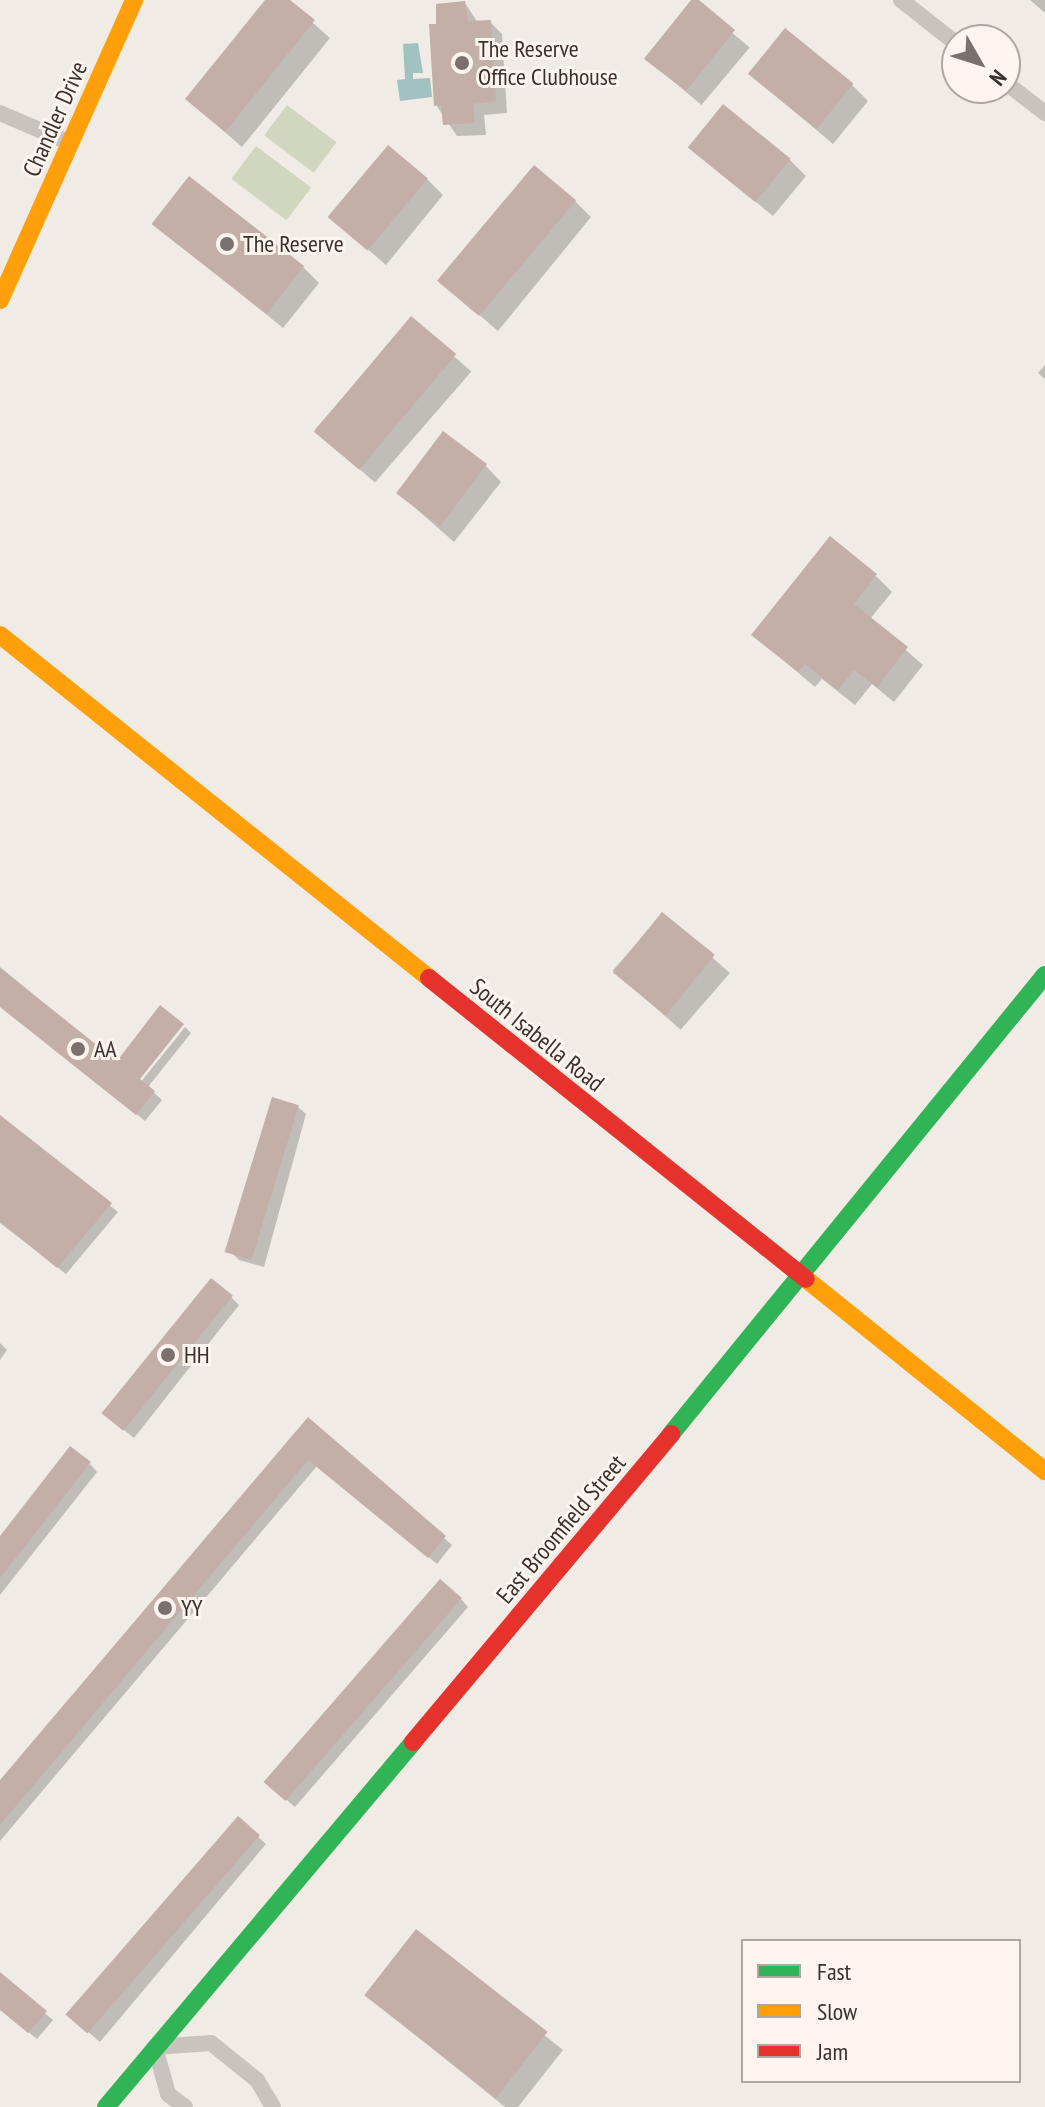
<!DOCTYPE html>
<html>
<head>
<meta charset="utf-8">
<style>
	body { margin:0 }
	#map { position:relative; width:1045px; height:2107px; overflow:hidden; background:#f0ebe5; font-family:"PT Sans Narrow",sans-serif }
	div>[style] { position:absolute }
	.green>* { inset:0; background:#d1d6bf; transform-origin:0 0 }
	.water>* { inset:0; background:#a1c2c1 }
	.shadow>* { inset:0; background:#0003; transform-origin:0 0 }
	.building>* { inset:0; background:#c3afa7; transform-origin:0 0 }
	.street>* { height:16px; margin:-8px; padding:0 8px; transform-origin:8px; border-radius:8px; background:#c9c3be }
	.fast>* { height:18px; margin:-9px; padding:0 9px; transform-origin:9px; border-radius:9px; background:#30b455 }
	.slow>* { height:18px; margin:-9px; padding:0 9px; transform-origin:9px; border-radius:9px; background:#ff9f0a }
	.jam>* { height:18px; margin:-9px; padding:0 9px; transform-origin:9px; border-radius:9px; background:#e5322d }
	.dots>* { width:22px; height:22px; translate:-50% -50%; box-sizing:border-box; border:4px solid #fbf5ee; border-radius:50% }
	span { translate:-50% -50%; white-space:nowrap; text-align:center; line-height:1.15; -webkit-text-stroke:6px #fbf5ee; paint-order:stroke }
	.poi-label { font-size:24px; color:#3b302b }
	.left { translate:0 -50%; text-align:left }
	.street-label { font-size:24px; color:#3b302b }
	.legend { position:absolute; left:741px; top:1939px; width:280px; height:144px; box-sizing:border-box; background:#fbf5ee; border:2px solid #aea6a0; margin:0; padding:10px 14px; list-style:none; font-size:24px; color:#3b302b }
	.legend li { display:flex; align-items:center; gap:16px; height:40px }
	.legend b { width:40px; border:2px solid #aea6a0 }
	.north { position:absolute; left:941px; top:24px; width:80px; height:80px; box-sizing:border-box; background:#fbf5ee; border:2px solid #aea6a0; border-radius:50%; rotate:129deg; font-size:22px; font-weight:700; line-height:32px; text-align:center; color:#3b302b }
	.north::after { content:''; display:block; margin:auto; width:28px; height:36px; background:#7a716c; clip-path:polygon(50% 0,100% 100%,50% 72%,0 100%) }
</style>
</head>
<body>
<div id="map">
	<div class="green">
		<i style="left:287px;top:105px;width:62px;height:38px;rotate:37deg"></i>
		<i style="left:256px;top:146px;width:69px;height:41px;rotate:37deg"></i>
	</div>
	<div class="water">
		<i style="clip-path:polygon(418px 43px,423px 73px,413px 73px,413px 79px,430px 78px,432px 97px,400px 101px,397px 80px,405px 79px,403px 44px)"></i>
	</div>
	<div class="shadow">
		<i style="clip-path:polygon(268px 0,287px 0,330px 38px,242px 147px,187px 99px)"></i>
		<i style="left:693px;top:0;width:74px;height:75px;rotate:40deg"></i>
		<i style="clip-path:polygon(1030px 0,1045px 0,1045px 13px)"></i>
		<i style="clip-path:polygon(465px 3px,478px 23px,490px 22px,502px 34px,507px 113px,484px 115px,486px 135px,457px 136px,436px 105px,438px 25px)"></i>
		<i style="clip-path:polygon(750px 74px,852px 85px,868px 101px,833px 144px)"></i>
		<i style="clip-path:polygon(691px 148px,790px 160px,806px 176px,773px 216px)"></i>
		<i style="clip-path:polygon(427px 179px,443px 195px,386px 265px,333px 219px)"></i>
		<i style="clip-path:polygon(575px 201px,591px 217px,498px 331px,441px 282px)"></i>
		<i style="clip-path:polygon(153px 223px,303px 267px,319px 283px,283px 328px)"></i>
		<i style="left:411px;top:319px;width:80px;height:147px;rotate:41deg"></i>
		<i style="clip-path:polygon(1045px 365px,1045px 379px,1038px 373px)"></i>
		<i style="clip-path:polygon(485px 465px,501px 482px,454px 542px,397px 492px)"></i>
		<i style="clip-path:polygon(876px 576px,892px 592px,870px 619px,923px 665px,894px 702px,872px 684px,855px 705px,822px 679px,815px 687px,754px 635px)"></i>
		<i style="left:662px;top:914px;width:90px;height:75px;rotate:41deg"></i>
		<i style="clip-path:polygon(0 967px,117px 1063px,136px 1088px,185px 1027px,191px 1033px,148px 1087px,162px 1100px,145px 1121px,0 1006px)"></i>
		<i style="clip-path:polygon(298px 1107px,306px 1114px,264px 1267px,239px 1260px,231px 1252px)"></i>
		<i style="clip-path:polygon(0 1118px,118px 1212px,66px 1274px,0 1223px)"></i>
		<i style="clip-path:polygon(231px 1297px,239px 1305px,134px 1438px,114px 1422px)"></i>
		<i style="clip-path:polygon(0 1343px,7px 1350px,0 1360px)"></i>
		<i style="clip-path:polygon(308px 1419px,452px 1545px,437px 1564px,317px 1466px,0 1841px,0 1783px)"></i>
		<i style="clip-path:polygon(90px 1464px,97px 1472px,0 1595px,0 1539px)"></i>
		<i style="clip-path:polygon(461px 1599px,468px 1607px,295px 1807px,274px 1789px)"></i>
		<i style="clip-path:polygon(238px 1819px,266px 1844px,100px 2042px,79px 2024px)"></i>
		<i style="clip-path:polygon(416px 1932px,563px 2050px,518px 2107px,505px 2107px,366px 1995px)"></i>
		<i style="clip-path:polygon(0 1975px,53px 2020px,37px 2039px,0 2009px)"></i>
	</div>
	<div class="building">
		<i style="clip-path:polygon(265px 0,290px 0,315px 20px,225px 132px,185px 99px)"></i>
		<i style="clip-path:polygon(691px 0,699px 0,735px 30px,686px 91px,644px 59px)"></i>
		<i style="clip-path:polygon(465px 1px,468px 21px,491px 20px,496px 101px,473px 104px,475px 123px,443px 125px,441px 105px,434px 106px,429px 24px,436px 24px,436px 4px)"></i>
		<i style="left:785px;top:28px;width:88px;height:59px;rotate:39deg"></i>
		<i style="left:723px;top:104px;width:87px;height:56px;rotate:39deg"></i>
		<i style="left:388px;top:145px;width:52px;height:94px;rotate:40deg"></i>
		<i style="left:534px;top:165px;width:55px;height:151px;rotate:40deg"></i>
		<i style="left:189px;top:176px;width:146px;height:61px;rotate:38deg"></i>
		<i style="left:411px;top:316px;width:59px;height:151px;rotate:40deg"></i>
		<i style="left:443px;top:431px;width:55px;height:78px;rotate:37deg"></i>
		<i style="clip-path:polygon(830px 536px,877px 574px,854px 604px,908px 647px,877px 687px,854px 670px,838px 690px,805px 664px,798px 672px,751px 635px)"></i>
		<i style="left:662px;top:912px;width:68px;height:78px;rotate:39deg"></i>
		<i style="clip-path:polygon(0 968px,117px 1061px,160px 1005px,184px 1024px,140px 1079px,155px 1091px,136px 1115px,0 1007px)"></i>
		<i style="left:272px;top:1097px;width:28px;height:162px;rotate:17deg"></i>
		<i style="clip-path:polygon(0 1115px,112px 1203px,57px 1268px,0 1221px)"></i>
		<i style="left:211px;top:1278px;width:28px;height:174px;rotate:39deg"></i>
		<i style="clip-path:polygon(308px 1417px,446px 1536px,428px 1558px,308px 1460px,0 1825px,0 1780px)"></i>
		<i style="clip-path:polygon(70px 1446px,91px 1462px,0 1578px,0 1536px)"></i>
		<i style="left:440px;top:1579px;width:29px;height:269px;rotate:41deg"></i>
		<i style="left:238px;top:1816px;width:29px;height:263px;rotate:41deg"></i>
		<i style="left:416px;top:1929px;width:167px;height:84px;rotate:38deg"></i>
		<i style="clip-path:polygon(0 1972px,47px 2011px,28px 2033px,0 2010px)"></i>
	</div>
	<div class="street">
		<i style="left:901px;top:0;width:71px;rotate:38.2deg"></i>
		<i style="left:1005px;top:82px;width:51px;rotate:37.8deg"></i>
		<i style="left:0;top:113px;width:76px;rotate:23.2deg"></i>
		<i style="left:185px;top:2107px;width:21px;rotate:-143deg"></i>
		<i style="left:168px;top:2094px;width:49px;rotate:-105.5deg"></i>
		<i style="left:155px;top:2047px;width:56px;rotate:-4.1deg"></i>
		<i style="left:211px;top:2043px;width:59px;rotate:38.8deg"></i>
		<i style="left:257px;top:2080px;width:31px;rotate:59deg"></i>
	</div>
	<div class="fast">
		<i style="left:671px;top:1434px;width:592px;rotate:-50.83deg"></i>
		<i style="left:106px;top:2107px;width:477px;rotate:-49.9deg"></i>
	</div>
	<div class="slow">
		<i style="left:0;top:300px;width:329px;rotate:-65.9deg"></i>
		<i style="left:0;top:635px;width:549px;rotate:38.64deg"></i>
		<i style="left:806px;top:1279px;width:307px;rotate:38.8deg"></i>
	</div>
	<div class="jam">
		<i style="left:429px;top:978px;width:482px;rotate:38.6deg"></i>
		<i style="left:413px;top:1742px;width:402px;rotate:-50deg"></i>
	</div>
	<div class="dots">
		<i style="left:462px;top:63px;background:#7a716c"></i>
		<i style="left:227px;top:244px;background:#7a716c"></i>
		<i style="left:78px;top:1049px;background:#7a716c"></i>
		<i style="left:168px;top:1355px;background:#7a716c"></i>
		<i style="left:165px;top:1608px;background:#7a716c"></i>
	</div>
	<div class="poi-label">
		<span class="left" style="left:478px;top:63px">The Reserve<br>Office Clubhouse</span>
		<span class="left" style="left:243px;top:244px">The Reserve</span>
		<span class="left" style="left:94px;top:1049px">AA</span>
		<span class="left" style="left:184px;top:1355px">HH</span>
		<span class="left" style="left:181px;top:1608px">YY</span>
	</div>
	<div class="street-label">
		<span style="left:55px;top:119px;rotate:-66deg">Chandler Drive</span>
		<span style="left:537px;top:1035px;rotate:39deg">South Isabella Road</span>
		<span style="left:561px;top:1529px;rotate:-50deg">East Broomfield Street</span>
	</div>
	<ul class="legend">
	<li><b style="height:10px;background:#30b455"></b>Fast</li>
	<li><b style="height:10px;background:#ff9f0a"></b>Slow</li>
	<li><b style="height:10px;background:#e5322d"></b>Jam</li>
	</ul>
	<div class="north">N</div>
</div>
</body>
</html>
